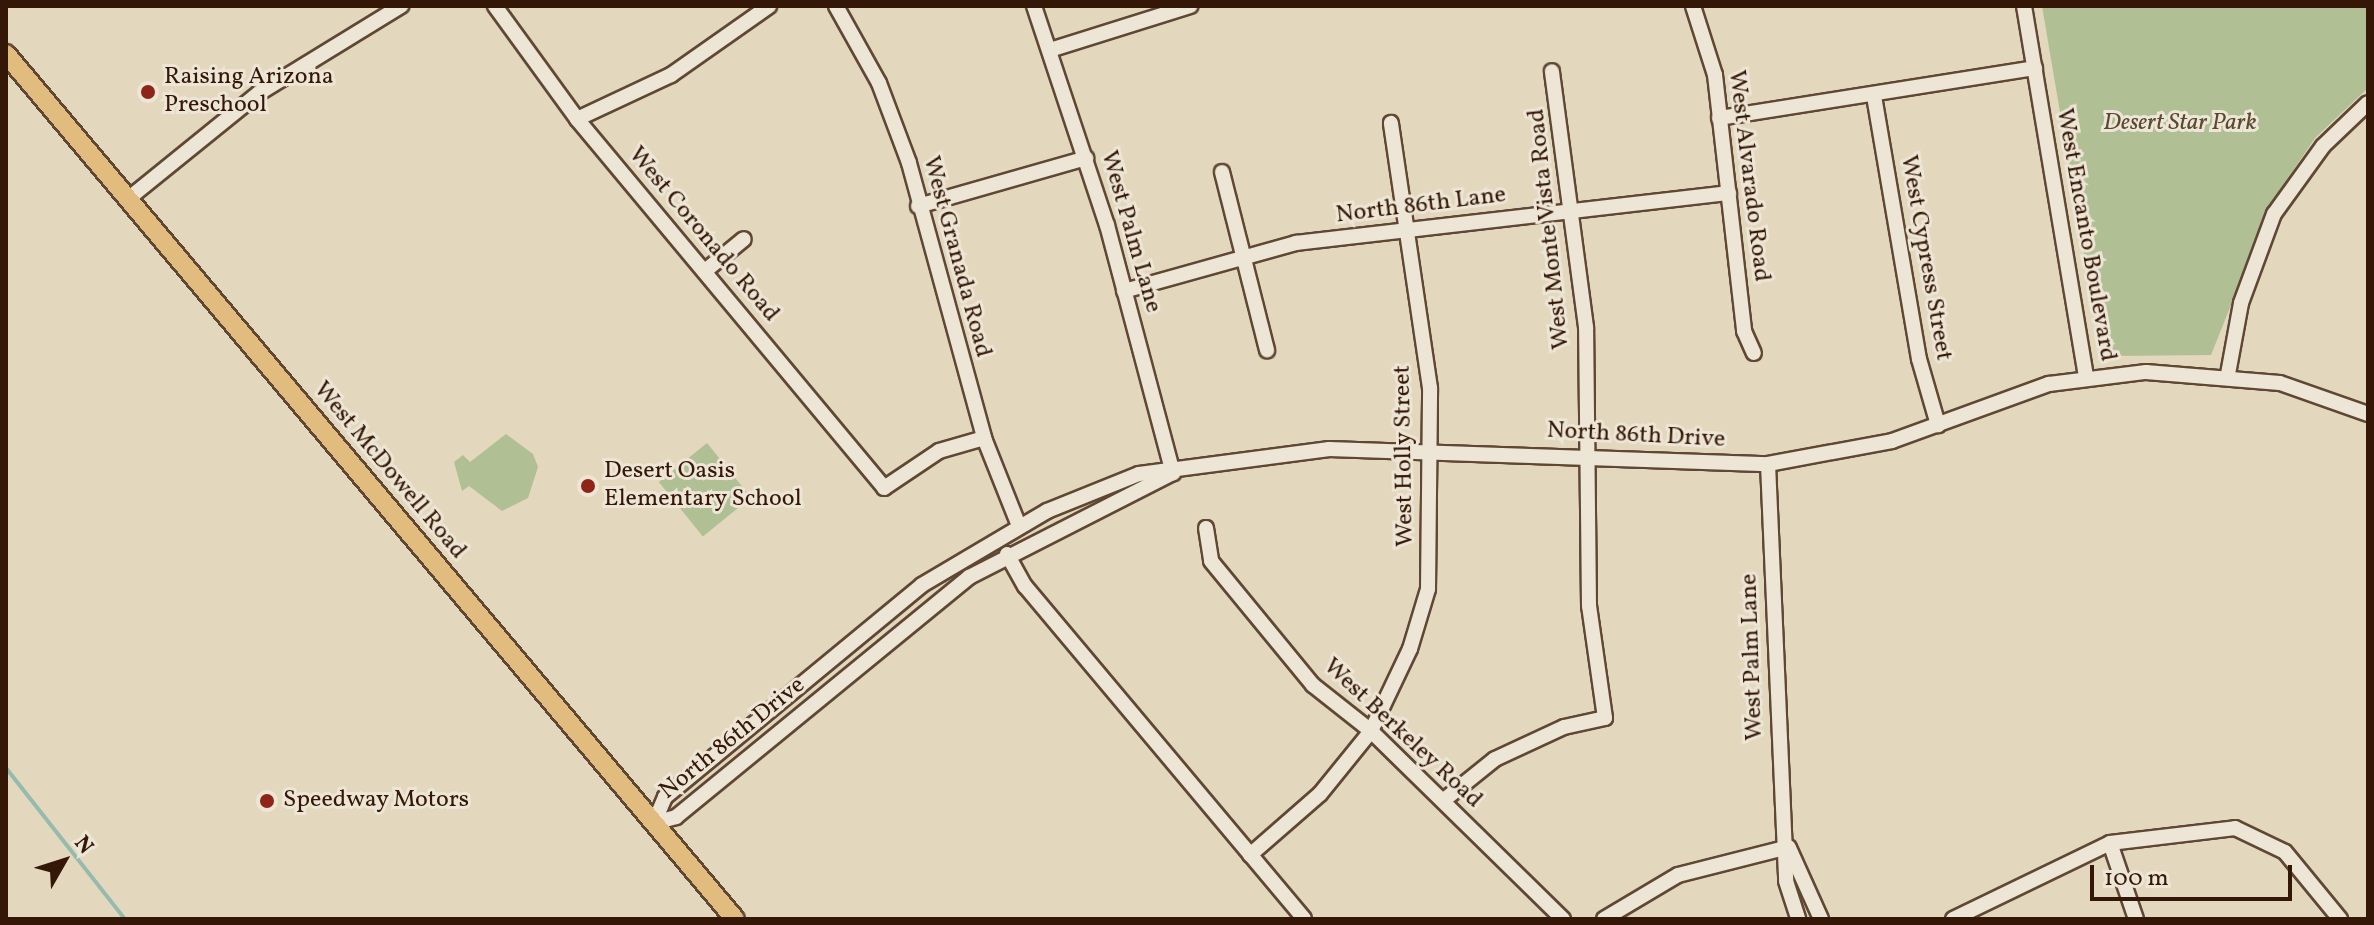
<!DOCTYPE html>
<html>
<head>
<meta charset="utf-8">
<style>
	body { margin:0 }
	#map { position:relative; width:2374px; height:925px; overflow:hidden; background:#e3d7be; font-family:Vollkorn,serif }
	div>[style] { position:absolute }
	.green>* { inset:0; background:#b0bf94; transform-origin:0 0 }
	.stream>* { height:4px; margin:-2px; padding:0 2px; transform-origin:2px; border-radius:2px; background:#95baae }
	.roads { filter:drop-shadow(2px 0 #604734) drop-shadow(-2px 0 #604734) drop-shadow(0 2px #604734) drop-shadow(0 -2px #604734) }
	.minor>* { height:14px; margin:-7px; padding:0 7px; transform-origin:7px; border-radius:7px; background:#ede5d5 }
	.major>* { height:18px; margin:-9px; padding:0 9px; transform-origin:9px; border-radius:9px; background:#e2bc7f }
	.dots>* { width:22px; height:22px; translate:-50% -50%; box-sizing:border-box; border:4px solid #ede5d5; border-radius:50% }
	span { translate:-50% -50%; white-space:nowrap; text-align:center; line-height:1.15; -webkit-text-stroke:6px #ede5d5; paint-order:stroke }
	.poi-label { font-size:24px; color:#341706 }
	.left { translate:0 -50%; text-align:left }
	.park-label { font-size:24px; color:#594931; font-style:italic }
	.street-label { font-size:24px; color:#341706 }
	.frame { position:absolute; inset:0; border:8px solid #341706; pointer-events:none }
	.north { position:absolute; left:24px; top:821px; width:80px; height:80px; -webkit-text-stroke:6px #ede5d5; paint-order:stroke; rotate:51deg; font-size:22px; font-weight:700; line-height:32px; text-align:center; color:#341706 }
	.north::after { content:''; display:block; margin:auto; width:28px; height:36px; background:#341706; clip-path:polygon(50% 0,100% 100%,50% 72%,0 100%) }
	.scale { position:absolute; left:2090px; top:865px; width:202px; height:36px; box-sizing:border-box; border:4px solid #341706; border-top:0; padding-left:10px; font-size:24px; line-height:28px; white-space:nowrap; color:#341706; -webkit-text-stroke:6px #ede5d5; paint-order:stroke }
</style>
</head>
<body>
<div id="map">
	<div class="green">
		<i style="clip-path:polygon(2042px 6px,2368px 6px,2368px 88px,2315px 138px,2273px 200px,2211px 355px,2112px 356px,2100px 348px)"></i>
		<i style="clip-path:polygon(506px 434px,533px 454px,538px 467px,528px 498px,502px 511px,469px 486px,462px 491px,454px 462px,463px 455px,470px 462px)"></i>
		<i style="left:707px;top:443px;width:70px;height:62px;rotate:51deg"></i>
	</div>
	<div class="stream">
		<i style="left:6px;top:768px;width:192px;rotate:51.8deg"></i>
	</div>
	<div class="roads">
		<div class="minor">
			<i style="left:495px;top:6px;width:140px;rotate:54deg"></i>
			<i style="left:577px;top:119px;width:480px;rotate:50.2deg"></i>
			<i style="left:884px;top:488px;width:66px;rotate:-33.9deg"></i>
			<i style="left:939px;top:451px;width:47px;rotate:-16.1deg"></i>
			<i style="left:836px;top:6px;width:88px;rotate:60.8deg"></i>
			<i style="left:879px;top:83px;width:85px;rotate:69.4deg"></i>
			<i style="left:909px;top:163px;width:285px;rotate:74.7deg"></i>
			<i style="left:984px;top:438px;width:95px;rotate:68.3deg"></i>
			<i style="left:1034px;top:6px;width:231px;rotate:71.6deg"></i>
			<i style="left:1107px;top:225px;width:257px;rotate:75.1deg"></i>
			<i style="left:1693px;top:6px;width:72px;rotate:72.3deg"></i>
			<i style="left:1715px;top:75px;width:258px;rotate:83.5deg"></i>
			<i style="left:1744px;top:331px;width:24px;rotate:66deg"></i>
			<i style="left:2024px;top:6px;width:376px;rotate:80.5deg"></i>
			<i style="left:1053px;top:49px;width:144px;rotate:-17.4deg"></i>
			<i style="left:1874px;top:96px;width:267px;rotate:80.3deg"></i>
			<i style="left:1919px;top:359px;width:69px;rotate:73.9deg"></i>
			<i style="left:1719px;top:118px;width:320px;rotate:-9deg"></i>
			<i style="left:577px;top:119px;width:104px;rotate:-25.1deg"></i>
			<i style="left:671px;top:75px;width:120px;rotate:-35.1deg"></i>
			<i style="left:1222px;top:172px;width:184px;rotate:75.8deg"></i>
			<i style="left:128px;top:199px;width:169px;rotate:-39deg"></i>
			<i style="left:259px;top:93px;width:167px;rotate:-31.5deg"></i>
			<i style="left:918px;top:206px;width:175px;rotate:-15.9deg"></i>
			<i style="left:705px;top:271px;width:50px;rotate:-39.4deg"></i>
			<i style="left:1124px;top:291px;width:179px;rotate:-15.6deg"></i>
			<i style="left:1296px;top:243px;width:436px;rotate:-6.6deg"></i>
			<i style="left:2228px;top:374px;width:72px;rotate:-79.6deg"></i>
			<i style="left:2241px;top:303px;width:95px;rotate:-69.7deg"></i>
			<i style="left:2274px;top:214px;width:84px;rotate:-54.2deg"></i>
			<i style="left:2323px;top:146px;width:62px;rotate:-43.7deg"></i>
			<i style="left:1768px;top:464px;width:417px;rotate:87.5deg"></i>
			<i style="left:1786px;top:881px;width:40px;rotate:72deg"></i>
			<i style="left:1206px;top:528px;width:33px;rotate:81deg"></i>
			<i style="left:1211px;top:561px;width:161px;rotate:50.6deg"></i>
			<i style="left:1313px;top:685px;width:74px;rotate:38.4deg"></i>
			<i style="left:1371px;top:731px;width:269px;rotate:44.4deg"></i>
			<i style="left:1007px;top:554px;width:37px;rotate:61deg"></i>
			<i style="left:1025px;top:586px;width:434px;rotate:50deg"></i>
			<i style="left:1444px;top:800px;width:65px;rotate:-38.8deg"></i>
			<i style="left:1495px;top:759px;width:76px;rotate:-24.9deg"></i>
			<i style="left:1564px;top:727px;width:42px;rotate:-12.4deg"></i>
			<i style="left:1605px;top:718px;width:113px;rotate:-98.1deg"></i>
			<i style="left:1589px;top:606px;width:279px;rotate:-90.6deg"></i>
			<i style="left:1586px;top:327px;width:258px;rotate:-97.6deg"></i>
			<i style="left:654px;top:823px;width:28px;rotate:-67deg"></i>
			<i style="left:665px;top:797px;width:333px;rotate:-39.5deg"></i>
			<i style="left:922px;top:585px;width:145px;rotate:-30.6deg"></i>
			<i style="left:1047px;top:511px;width:99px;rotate:-21.9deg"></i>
			<i style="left:1139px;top:474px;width:192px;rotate:-7.5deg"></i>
			<i style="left:1329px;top:449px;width:439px;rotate:2deg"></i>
			<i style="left:1768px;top:464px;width:126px;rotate:-10.5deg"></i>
			<i style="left:1892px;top:441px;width:167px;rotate:-20deg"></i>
			<i style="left:2049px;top:384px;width:98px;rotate:-7.1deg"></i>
			<i style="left:2146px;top:372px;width:134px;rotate:4.7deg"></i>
			<i style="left:2280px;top:383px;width:93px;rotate:19.4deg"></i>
			<i style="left:654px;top:823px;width:23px;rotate:-15deg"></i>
			<i style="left:676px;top:817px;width:379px;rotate:-39.3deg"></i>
			<i style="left:969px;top:577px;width:229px;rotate:-27deg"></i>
			<i style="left:2110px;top:843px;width:80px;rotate:71.1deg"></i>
			<i style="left:1789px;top:848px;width:78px;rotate:65.7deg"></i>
			<i style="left:1250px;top:855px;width:93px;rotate:-41.1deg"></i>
			<i style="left:1320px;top:794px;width:81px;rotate:-51deg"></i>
			<i style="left:1371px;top:731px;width:91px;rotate:-64.6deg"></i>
			<i style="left:1410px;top:649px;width:63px;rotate:-73.3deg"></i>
			<i style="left:1428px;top:589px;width:201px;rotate:-89.4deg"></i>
			<i style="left:1430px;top:388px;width:268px;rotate:-98.4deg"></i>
			<i style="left:1604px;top:919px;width:86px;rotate:-30.7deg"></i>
			<i style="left:1678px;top:875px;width:114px;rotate:-14.2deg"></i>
			<i style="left:1953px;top:919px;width:174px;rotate:-25.8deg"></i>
			<i style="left:2110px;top:843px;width:126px;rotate:-6.8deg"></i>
			<i style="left:2235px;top:828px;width:55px;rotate:25.6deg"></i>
			<i style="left:2285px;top:852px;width:87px;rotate:50.6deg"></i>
		</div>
		<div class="major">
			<i style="left:6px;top:54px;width:1131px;rotate:49.88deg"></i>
		</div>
	</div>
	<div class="dots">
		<i style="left:148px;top:92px;background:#8f2418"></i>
		<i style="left:588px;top:486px;background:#8f2418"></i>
		<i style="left:267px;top:801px;background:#8f2418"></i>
	</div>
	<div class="poi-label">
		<span class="left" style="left:164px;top:92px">Raising Arizona<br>Preschool</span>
		<span class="left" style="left:604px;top:486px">Desert Oasis<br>Elementary School</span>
		<span class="left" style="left:283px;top:801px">Speedway Motors</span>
	</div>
	<div class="park-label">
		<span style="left:2180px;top:124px">Desert Star Park</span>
	</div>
	<div class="street-label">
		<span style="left:1748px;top:176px;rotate:83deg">West Alvarado Road</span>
		<span style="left:1421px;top:206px;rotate:-7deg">North 86th Lane</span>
		<span style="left:1550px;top:229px;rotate:-96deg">West Monte Vista Road</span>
		<span style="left:1130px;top:232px;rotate:74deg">West Palm Lane</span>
		<span style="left:703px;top:235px;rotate:50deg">West Coronado Road</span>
		<span style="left:2085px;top:235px;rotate:80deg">West Encanto Boulevard</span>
		<span style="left:956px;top:257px;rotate:75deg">West Granada Road</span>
		<span style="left:1925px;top:258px;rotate:80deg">West Cypress Street</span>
		<span style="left:1636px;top:436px;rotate:3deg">North 86th Drive</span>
		<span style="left:1405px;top:456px;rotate:-91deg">West Holly Street</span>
		<span style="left:389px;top:471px;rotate:50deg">West McDowell Road</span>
		<span style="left:1753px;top:657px;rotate:-92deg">West Palm Lane</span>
		<span style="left:1402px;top:734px;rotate:43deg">West Berkeley Road</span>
		<span style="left:733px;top:739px;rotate:-39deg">North 86th Drive</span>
	</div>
	<div class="frame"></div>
	<div class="north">N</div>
	<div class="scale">100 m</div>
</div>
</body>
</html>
